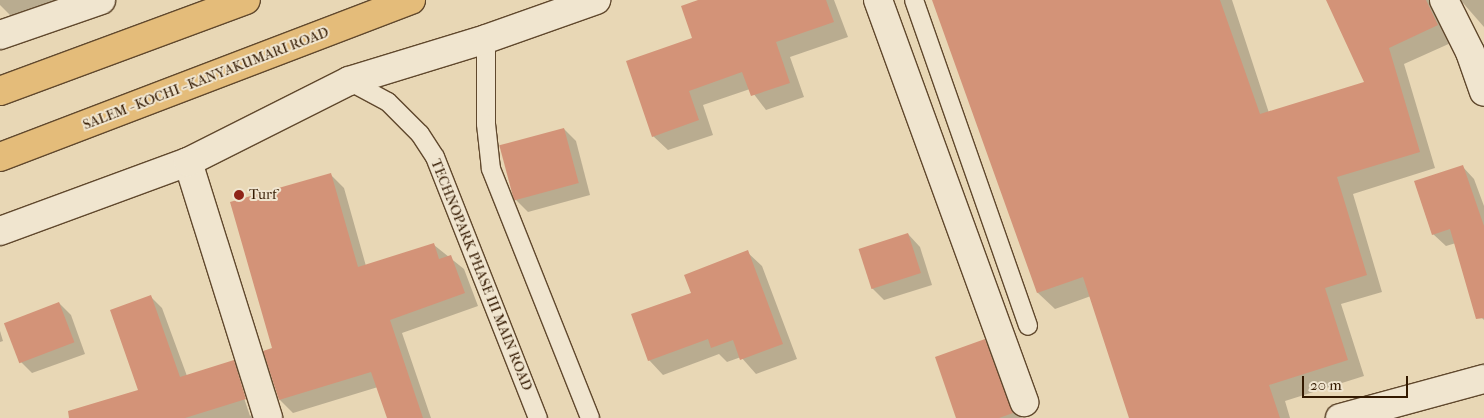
<!DOCTYPE html>
<html>
<head>
<meta charset="utf-8">
<style>
	body { margin:0 }
	#map { position:relative; width:1484px; height:418px; overflow:hidden; background:#e8d7b5; font-family:"IM FELL French Canon",serif }
	div>[style] { position:absolute }
	.shadow>* { inset:0; background:#0003 }
	.building>* { inset:0; background:#d39378; transform-origin:0 0 }
	.roads { filter:drop-shadow(1px 0 #60482d) drop-shadow(-1px 0 #60482d) drop-shadow(0 1px #60482d) drop-shadow(0 -1px #60482d) }
	.lane>* { height:18px; margin:-9px; padding:0 9px; transform-origin:9px; border-radius:9px; background:#f0e5cf }
	.street>* { height:28px; margin:-14px; padding:0 14px; transform-origin:14px; border-radius:14px; background:#f0e5cf }
	.secondary>* { height:28px; margin:-14px; padding:0 14px; transform-origin:14px; border-radius:14px; background:#f0e5cf }
	.highway>* { height:28px; margin:-14px; padding:0 14px; transform-origin:14px; border-radius:14px; background:#e4bc7a }
	.dots>* { width:14px; height:14px; translate:-50% -50%; box-sizing:border-box; border:2px solid #f0e5cf; border-radius:50% }
	span { translate:-50% -50%; white-space:nowrap; text-align:center; line-height:1.15; -webkit-text-stroke:4px #f0e5cf; paint-order:stroke }
	.street-label { font-size:14px; color:#331900 }
	.poi-label { font-size:14px; color:#331900 }
	.left { translate:0 -50%; text-align:left }
	.scale { position:absolute; left:1302px; top:376px; width:106px; height:22px; box-sizing:border-box; border:2px solid #331900; border-top:0; padding-left:6px; font-size:15px; line-height:18px; white-space:nowrap; color:#331900; -webkit-text-stroke:4px #f0e5cf; paint-order:stroke }
</style>
</head>
<body>
<div id="map">
	<div class="shadow">
		<i style="clip-path:polygon(0 0,71px 0,12px 17px,0 5px)"></i>
		<i style="clip-path:polygon(701px 0,834px 0,848px 37px,790px 57px,804px 97px,766px 110px,750px 89px,703px 105px,713px 135px,668px 150px,653px 136px,694px 39px)"></i>
		<i style="clip-path:polygon(933px 0,1232px 0,1269px 113px,1366px 83px,1328px 0,1484px 0,1484px 27px,1463px 3px,1454px 2px,1453px 42px,1404px 64px,1435px 168px,1353px 194px,1382px 292px,1341px 304px,1364px 376px,1285px 401px,1290px 418px,1131px 418px,1091px 296px,1055px 309px,1038px 293px)"></i>
		<i style="clip-path:polygon(564px 129px,576px 141px,590px 195px,528px 212px,516px 200px)"></i>
		<i style="clip-path:polygon(1462px 166px,1474px 179px,1484px 206px,1484px 320px,1475px 311px,1456px 243px,1446px 246px,1433px 234px)"></i>
		<i style="clip-path:polygon(330px 174px,344px 188px,366px 266px,434px 245px,464px 269px,478px 306px,402px 333px,431px 418px,388px 418px,378px 387px,293px 413px,280px 400px,274px 349px)"></i>
		<i style="clip-path:polygon(908px 234px,920px 247px,932px 285px,884px 300px,872px 288px)"></i>
		<i style="clip-path:polygon(747px 252px,762px 266px,797px 359px,756px 374px,741px 357px,727px 362px,719px 354px,663px 375px,649px 360px,692px 294px)"></i>
		<i style="clip-path:polygon(evenodd,151px 297px,162px 308px,187px 376px,233px 362px,245px 373px,259px 418px,125px 418px,139px 391px,151px 297px,236px 374px,239px 374px,252px 415px,250px 416px,236px 374px)"></i>
		<i style="clip-path:polygon(59px 303px,71px 315px,85px 354px,32px 373px,20px 361px)"></i>
		<i style="clip-path:polygon(0 331px,3px 341px,0 342px)"></i>
		<i style="clip-path:polygon(984px 341px,997px 353px,1022px 418px,958px 418px)"></i>
	</div>
	<div class="building">
		<i style="clip-path:polygon(698px 0,826px 0,834px 22px,776px 42px,790px 83px,751px 96px,742px 72px,689px 91px,699px 120px,652px 137px,626px 61px,692px 38px,681px 6px)"></i>
		<i style="clip-path:polygon(932px 0,1220px 0,1260px 114px,1364px 82px,1326px 0,1426px 0,1438px 25px,1389px 48px,1420px 152px,1337px 177px,1367px 275px,1325px 288px,1348px 360px,1269px 385px,1280px 418px,1129px 418px,1083px 277px,1037px 293px)"></i>
		<i style="left:564px;top:128px;width:57px;height:67px;rotate:75deg"></i>
		<i style="clip-path:polygon(1463px 165px,1484px 226px,1484px 318px,1476px 319px,1450px 229px,1432px 235px,1414px 181px)"></i>
		<i style="clip-path:polygon(331px 173px,358px 267px,434px 243px,439px 259px,451px 255px,465px 293px,390px 320px,423px 418px,387px 418px,371px 372px,279px 400px,263px 351px,272px 348px,230px 202px)"></i>
		<i style="left:908px;top:233px;width:42px;height:52px;rotate:72deg"></i>
		<i style="clip-path:polygon(748px 250px,783px 344px,740px 360px,733px 340px,711px 348px,708px 339px,648px 361px,631px 314px,691px 293px,684px 275px)"></i>
		<i style="clip-path:polygon(151px 295px,180px 377px,234px 360px,246px 399px,185px 418px,69px 418px,68px 411px,138px 390px,110px 310px)"></i>
		<i style="left:59px;top:302px;width:43px;height:59px;rotate:69deg"></i>
		<i style="clip-path:polygon(985px 339px,1013px 413px,999px 418px,956px 418px,935px 357px)"></i>
	</div>
	<div class="roads">
		<div class="lane">
			<i style="left:914px;top:0;width:345px;rotate:70.7deg"></i>
			<i style="left:486px;top:39px;width:85px;rotate:90deg"></i>
			<i style="left:486px;top:124px;width:45px;rotate:83.7deg"></i>
			<i style="left:491px;top:169px;width:268px;rotate:68.3deg"></i>
			<i style="left:349px;top:81px;width:44px;rotate:28.3deg"></i>
			<i style="left:388px;top:102px;width:45px;rotate:45deg"></i>
			<i style="left:420px;top:134px;width:27px;rotate:57deg"></i>
			<i style="left:435px;top:157px;width:281px;rotate:68.5deg"></i>
		</div>
		<div class="street">
			<i style="left:878px;top:0;width:428px;rotate:70deg"></i>
			<i style="left:1444px;top:0;width:58px;rotate:63.4deg"></i>
			<i style="left:1470px;top:52px;width:42px;rotate:70.7deg"></i>
			<i style="left:188px;top:162px;width:268px;rotate:72.6deg"></i>
			<i style="left:1340px;top:418px;width:149px;rotate:-15.2deg"></i>
		</div>
		<div class="secondary">
			<i style="left:0;top:35px;width:107px;rotate:-19.1deg"></i>
			<i style="left:0;top:231px;width:200px;rotate:-20.2deg"></i>
			<i style="left:188px;top:162px;width:180px;rotate:-26.7deg"></i>
			<i style="left:349px;top:81px;width:143px;rotate:-17deg"></i>
			<i style="left:486px;top:39px;width:117px;rotate:-19.5deg"></i>
		</div>
		<div class="highway">
			<i style="left:0;top:91px;width:262px;rotate:-20.3deg"></i>
			<i style="left:0;top:157px;width:440px;rotate:-20.9deg"></i>
		</div>
	</div>
	<div class="dots">
		<i style="left:239px;top:195px;background:#8f2418"></i>
	</div>
	<div class="street-label">
		<span style="left:206px;top:79px;rotate:-21deg">SALEM - KOCHI - KANYAKUMARI ROAD</span>
		<span style="left:481px;top:275px;rotate:68deg">TECHNOPARK PHASE III MAIN ROAD</span>
	</div>
	<div class="poi-label">
		<span class="left" style="left:249px;top:195px">Turf</span>
	</div>
	<div class="scale">20 m</div>
</div>
</body>
</html>
